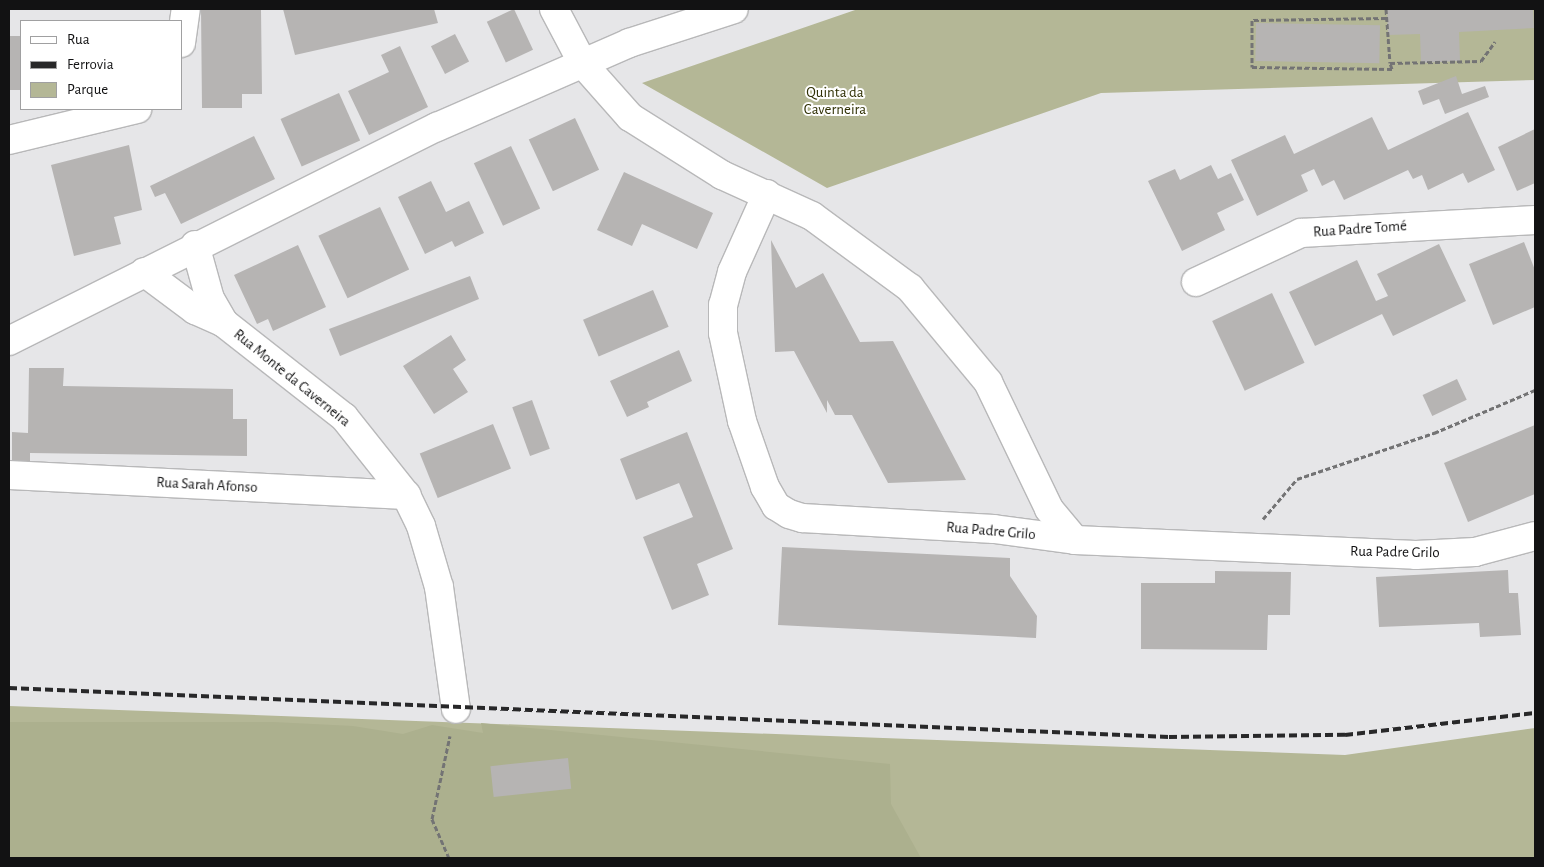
<!DOCTYPE html>
<html>
<head>
<meta charset="utf-8">
<style>
	body { margin:0 }
	#map { position:relative; width:1544px; height:867px; overflow:hidden; background:#e6e6e8; font-family:"Alegreya Sans",sans-serif }
	div>[style] { position:absolute }
	.green>* { inset:0; background:#b4b796 }
	.forest>* { inset:0; background:#acb08e }
	.building>* { inset:0; background:#b6b4b3; transform-origin:0 0 }
	.path>* { height:3px; margin-top:-1.5px; transform-origin:0; background:repeating-linear-gradient(90deg,#737374 0 5px,transparent 0 7.5px) }
	.roads { filter:drop-shadow(1px 0 #b8b8b9) drop-shadow(-1px 0 #b8b8b9) drop-shadow(0 1px #b8b8b9) drop-shadow(0 -1px #b8b8b9) }
	.street>* { height:28px; margin:-14px; padding:0 14px; transform-origin:14px; border-radius:14px; background:#fff }
	.rail>* { height:4px; margin-top:-2px; transform-origin:0; background:repeating-linear-gradient(90deg,#282829 0 8px,transparent 0 12px) }
	span { translate:-50% -50%; white-space:nowrap; text-align:center; line-height:1.15; -webkit-text-stroke:4px #fff; paint-order:stroke }
	.park-label { font-size:15px; color:#2f3004 }
	.street-label { font-size:15px; color:#121213 }
	.frame { position:absolute; inset:0; border:10px solid #121213; pointer-events:none }
	.legend { position:absolute; left:20px; top:20px; width:162px; height:90px; box-sizing:border-box; background:#fff; border:1px solid #a0a0a1; margin:0; padding:6px 9px; list-style:none; font-size:15px; color:#121213 }
	.legend li { display:flex; align-items:center; gap:10px; height:25px }
	.legend b { width:25px; border:1px solid #a0a0a1 }
</style>
</head>
<body>
<div id="map">
	<div class="green">
		<i style="clip-path:polygon(858px 9px,1535px 9px,1535px 80px,1101px 93px,827px 188px,642px 83px)"></i>
		<i style="clip-path:polygon(9px 706px,1345px 755px,1535px 728px,1535px 858px,9px 858px)"></i>
	</div>
	<div class="forest">
		<i style="clip-path:polygon(9px 722px,273px 722px,353px 726px,403px 734px,432px 725px,483px 733px,481px 723px,890px 764px,891px 804px,921px 858px,9px 858px)"></i>
	</div>
	<div class="building">
		<i style="clip-path:polygon(201px 9px,261px 9px,262px 94px,242px 94px,242px 108px,202px 108px)"></i>
		<i style="clip-path:polygon(283px 9px,434px 9px,438px 23px,295px 55px)"></i>
		<i style="left:514px;top:9px;width:45px;height:30px;rotate:65deg"></i>
		<i style="clip-path:polygon(1387px 9px,1533px 9px,1534px 28px,1459px 32px,1460px 61px,1421px 63px,1420px 34px,1388px 35px)"></i>
		<i style="left:1256px;top:23px;width:124px;height:38px;rotate:1deg"></i>
		<i style="left:455px;top:34px;width:31px;height:27px;rotate:63deg"></i>
		<i style="left:21px;top:36px;width:54px;height:12px;rotate:90deg"></i>
		<i style="clip-path:polygon(400px 46px,428px 107px,369px 135px,348px 91px,389px 72px,381px 55px)"></i>
		<i style="clip-path:polygon(1456px 76px,1462px 94px,1485px 86px,1489px 97px,1445px 114px,1439px 99px,1423px 105px,1418px 91px)"></i>
		<i style="left:339px;top:93px;width:52px;height:64px;rotate:66deg"></i>
		<i style="clip-path:polygon(1468px 112px,1495px 170px,1468px 183px,1463px 173px,1428px 190px,1422px 175px,1413px 179px,1408px 170px,1344px 200px,1334px 180px,1322px 186px,1314px 169px,1301px 175px,1308px 191px,1257px 216px,1231px 160px,1285px 135px,1294px 154px,1372px 117px,1388px 150px)"></i>
		<i style="left:575px;top:118px;width:57px;height:51px;rotate:65deg"></i>
		<i style="clip-path:polygon(1535px 129px,1535px 183px,1517px 191px,1498px 147px)"></i>
		<i style="clip-path:polygon(254px 136px,275px 179px,181px 224px,165px 193px,155px 197px,150px 186px)"></i>
		<i style="clip-path:polygon(129px 145px,142px 210px,114px 217px,121px 244px,74px 256px,51px 165px)"></i>
		<i style="left:511px;top:146px;width:69px;height:41px;rotate:65deg"></i>
		<i style="clip-path:polygon(1211px 165px,1218px 179px,1231px 173px,1244px 200px,1217px 213px,1225px 230px,1182px 251px,1148px 181px,1175px 169px,1180px 180px)"></i>
		<i style="clip-path:polygon(624px 172px,713px 213px,697px 249px,642px 224px,632px 246px,597px 230px)"></i>
		<i style="clip-path:polygon(431px 181px,446px 212px,469px 201px,484px 233px,455px 247px,452px 241px,425px 254px,398px 197px)"></i>
		<i style="left:380px;top:207px;width:69px;height:68px;rotate:65deg"></i>
		<i style="clip-path:polygon(771px 240px,796px 288px,823px 273px,860px 342px,893px 341px,966px 480px,888px 483px,852px 415px,835px 415px,827px 400px,827px 413px,794px 351px,775px 352px)"></i>
		<i style="clip-path:polygon(1524px 242px,1535px 270px,1535px 307px,1493px 325px,1469px 264px)"></i>
		<i style="clip-path:polygon(1439px 244px,1466px 301px,1393px 336px,1382px 314px,1315px 346px,1289px 292px,1357px 260px,1376px 301px,1388px 296px,1377px 274px)"></i>
		<i style="clip-path:polygon(298px 245px,326px 307px,273px 331px,268px 319px,257px 324px,234px 275px)"></i>
		<i style="clip-path:polygon(470px 276px,479px 299px,340px 356px,329px 329px)"></i>
		<i style="left:653px;top:290px;width:40px;height:76px;rotate:67deg"></i>
		<i style="left:1272px;top:293px;width:77px;height:66px;rotate:65deg"></i>
		<i style="clip-path:polygon(451px 335px,466px 360px,453px 369px,468px 392px,434px 414px,403px 366px)"></i>
		<i style="clip-path:polygon(679px 350px,692px 381px,647px 402px,649px 407px,627px 417px,610px 381px)"></i>
		<i style="clip-path:polygon(29px 368px,64px 368px,63px 386px,233px 389px,233px 419px,247px 419px,247px 456px,30px 453px,30px 461px,12px 461px,12px 432px,28px 433px)"></i>
		<i style="left:1457px;top:379px;width:23px;height:38px;rotate:65deg"></i>
		<i style="left:532px;top:400px;width:52px;height:21px;rotate:70deg"></i>
		<i style="left:493px;top:424px;width:48px;height:79px;rotate:68deg"></i>
		<i style="clip-path:polygon(1535px 425px,1535px 494px,1468px 522px,1444px 463px)"></i>
		<i style="clip-path:polygon(687px 432px,733px 549px,697px 564px,709px 595px,672px 610px,643px 537px,693px 517px,679px 483px,636px 500px,620px 459px)"></i>
		<i style="clip-path:polygon(782px 547px,1010px 558px,1010px 576px,1037px 616px,1036px 638px,778px 625px)"></i>
		<i style="clip-path:polygon(1508px 570px,1509px 593px,1518px 593px,1521px 635px,1480px 637px,1479px 623px,1379px 627px,1376px 577px)"></i>
		<i style="clip-path:polygon(1215px 571px,1291px 572px,1290px 615px,1268px 615px,1267px 650px,1141px 649px,1141px 583px,1215px 583px)"></i>
		<i style="left:568px;top:758px;width:31px;height:78px;rotate:84deg"></i>
	</div>
	<div class="path">
		<i style="left:1386px;top:9px;width:54px;rotate:85.8deg"></i>
		<i style="left:1390px;top:63px;width:91px;rotate:-1.3deg"></i>
		<i style="left:1481px;top:61px;width:24px;rotate:-54deg"></i>
		<i style="left:1386px;top:18px;width:134px;rotate:179.1deg"></i>
		<i style="left:1252px;top:20px;width:47px;rotate:90deg"></i>
		<i style="left:1252px;top:67px;width:140px;rotate:0.8deg"></i>
		<i style="left:1392px;top:69px;width:6px;rotate:-108deg"></i>
		<i style="left:1263px;top:519px;width:52px;rotate:-49.6deg"></i>
		<i style="left:1297px;top:479px;width:145px;rotate:-18.6deg"></i>
		<i style="left:1434px;top:433px;width:110px;rotate:-23.1deg"></i>
		<i style="left:449px;top:858px;width:43px;rotate:-113.6deg"></i>
		<i style="left:432px;top:819px;width:85px;rotate:-77.8deg"></i>
	</div>
	<div class="roads">
		<div class="street">
			<i style="left:554px;top:9px;width:62px;rotate:62.2deg"></i>
			<i style="left:583px;top:64px;width:71px;rotate:48.4deg"></i>
			<i style="left:630px;top:117px;width:109px;rotate:32.2deg"></i>
			<i style="left:722px;top:175px;width:99px;rotate:24.5deg"></i>
			<i style="left:812px;top:216px;width:122px;rotate:36.3deg"></i>
			<i style="left:910px;top:288px;width:122px;rotate:50.3deg"></i>
			<i style="left:988px;top:382px;width:141px;rotate:64.3deg"></i>
			<i style="left:1049px;top:509px;width:40px;rotate:50deg"></i>
			<i style="left:181px;top:43px;width:34px;rotate:-82deg"></i>
			<i style="left:9px;top:140px;width:132px;rotate:-13.6deg"></i>
			<i style="left:767px;top:194px;width:85px;rotate:114.2deg"></i>
			<i style="left:732px;top:272px;width:34px;rotate:105deg"></i>
			<i style="left:723px;top:305px;width:28px;rotate:90deg"></i>
			<i style="left:723px;top:333px;width:90px;rotate:77.8deg"></i>
			<i style="left:742px;top:421px;width:70px;rotate:70.8deg"></i>
			<i style="left:765px;top:487px;width:22px;rotate:60deg"></i>
			<i style="left:776px;top:506px;width:15px;rotate:32deg"></i>
			<i style="left:789px;top:514px;width:14px;rotate:17deg"></i>
			<i style="left:802px;top:518px;width:192px;rotate:3.3deg"></i>
			<i style="left:994px;top:529px;width:82px;rotate:7.7deg"></i>
			<i style="left:1075px;top:540px;width:341px;rotate:2.5deg"></i>
			<i style="left:1416px;top:555px;width:59px;rotate:-2.9deg"></i>
			<i style="left:1475px;top:552px;width:62px;rotate:-14.9deg"></i>
			<i style="left:144px;top:272px;width:64px;rotate:36.7deg"></i>
			<i style="left:195px;top:310px;width:32px;rotate:24deg"></i>
			<i style="left:224px;top:323px;width:28px;rotate:-120deg"></i>
			<i style="left:210px;top:299px;width:56px;rotate:-105.5deg"></i>
			<i style="left:1196px;top:282px;width:116px;rotate:-25deg"></i>
			<i style="left:1301px;top:233px;width:234px;rotate:-3.2deg"></i>
			<i style="left:224px;top:323px;width:152px;rotate:38.1deg"></i>
			<i style="left:344px;top:417px;width:100px;rotate:51.5deg"></i>
			<i style="left:406px;top:495px;width:34px;rotate:64deg"></i>
			<i style="left:421px;top:526px;width:64px;rotate:73.6deg"></i>
			<i style="left:439px;top:587px;width:123px;rotate:82.1deg"></i>
			<i style="left:9px;top:341px;width:479px;rotate:-26.6deg"></i>
			<i style="left:437px;top:127px;width:210px;rotate:-23.6deg"></i>
			<i style="left:629px;top:43px;width:110px;rotate:-17.9deg"></i>
			<i style="left:9px;top:475px;width:398px;rotate:2.9deg"></i>
		</div>
	</div>
	<div class="rail">
		<i style="left:9px;top:688px;width:1161px;rotate:2.42deg"></i>
		<i style="left:1169px;top:737px;width:176px;rotate:-0.7deg"></i>
		<i style="left:1345px;top:735px;width:191px;rotate:-6.6deg"></i>
	</div>
	<div class="park-label">
		<span style="left:835px;top:101px">Quinta da<br>Caverneira</span>
	</div>
	<div class="street-label">
		<span style="left:1360px;top:229px;rotate:-4deg">Rua Padre Tomé</span>
		<span style="left:292px;top:378px;rotate:39deg">Rua Monte da Caverneira</span>
		<span style="left:207px;top:485px;rotate:3deg">Rua Sarah Afonso</span>
		<span style="left:991px;top:531px;rotate:5deg">Rua Padre Grilo</span>
		<span style="left:1395px;top:552px;rotate:1deg">Rua Padre Grilo</span>
	</div>
	<div class="frame"></div>
	<ul class="legend">
	<li><b style="height:6px;background:#fff"></b>Rua</li>
	<li><b style="height:6px;background:#282829"></b>Ferrovia</li>
	<li><b style="height:14px;background:#b4b796"></b>Parque</li>
	</ul>
</div>
</body>
</html>
